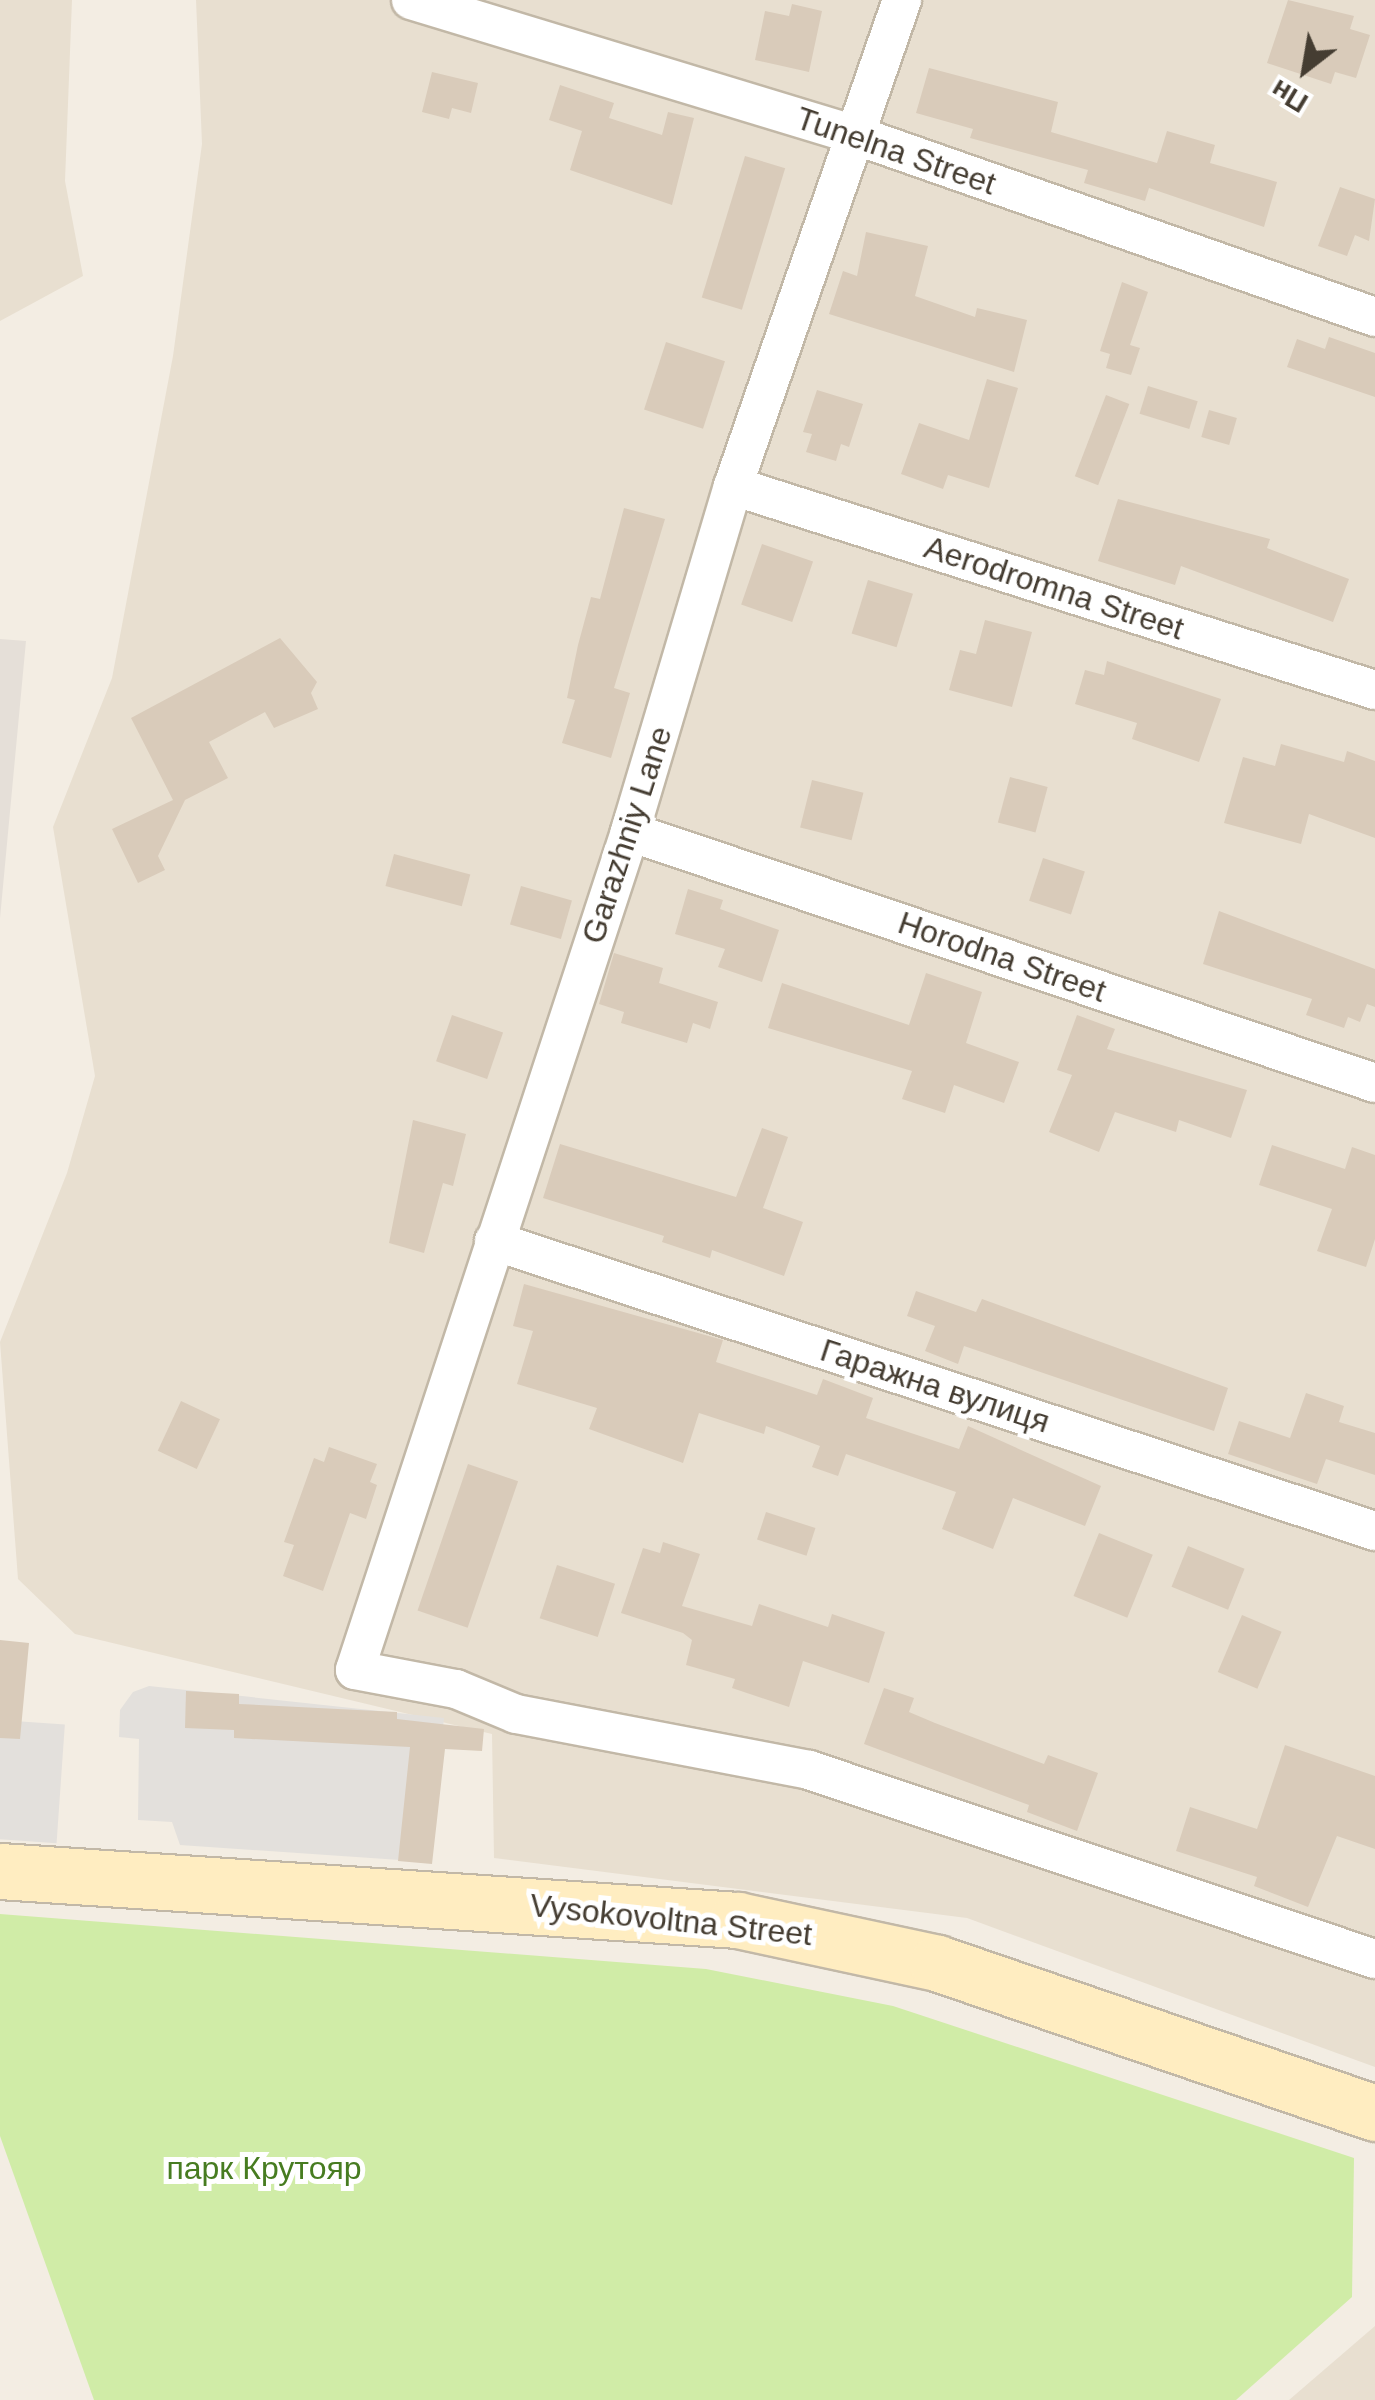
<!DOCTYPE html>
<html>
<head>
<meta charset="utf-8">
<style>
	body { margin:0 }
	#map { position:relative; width:1375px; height:2400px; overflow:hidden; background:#f3ede3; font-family:Arial,sans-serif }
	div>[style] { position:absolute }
	.residential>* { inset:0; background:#e8dfd0 }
	.industrial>* { inset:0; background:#e5dfd8 }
	.green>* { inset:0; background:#d0eca7 }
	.parking>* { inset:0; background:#e3e0dc; transform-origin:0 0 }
	.building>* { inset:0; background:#d9cbba; transform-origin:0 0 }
	.roads { filter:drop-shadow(2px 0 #c2b8a7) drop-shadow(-2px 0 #c2b8a7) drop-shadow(0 2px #c2b8a7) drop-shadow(0 -2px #c2b8a7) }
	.minor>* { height:38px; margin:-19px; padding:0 19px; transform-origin:19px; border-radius:19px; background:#fff }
	.secondary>* { height:55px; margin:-27.5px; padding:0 27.5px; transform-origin:27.5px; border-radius:27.5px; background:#ffedc1 }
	span { translate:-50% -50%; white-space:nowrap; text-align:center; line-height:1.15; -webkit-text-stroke:10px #fff; paint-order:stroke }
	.street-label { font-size:32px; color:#453d32 }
	.park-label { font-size:32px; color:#477c21 }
	.north { position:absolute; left:1255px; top:20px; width:100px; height:100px; -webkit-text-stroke:8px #fff; paint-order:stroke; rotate:211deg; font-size:28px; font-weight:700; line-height:40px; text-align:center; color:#453d32 }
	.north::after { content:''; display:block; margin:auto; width:35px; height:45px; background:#453d32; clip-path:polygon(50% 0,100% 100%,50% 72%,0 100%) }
</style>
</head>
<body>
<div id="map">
	<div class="residential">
		<i style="clip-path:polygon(0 0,72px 0,65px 181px,83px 276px,0 321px)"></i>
		<i style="clip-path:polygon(196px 0,1375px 0,1375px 2067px,967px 1918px,494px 1858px,492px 1734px,75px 1634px,18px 1579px,0 1342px,67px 1173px,95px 1076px,53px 827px,112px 678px,173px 356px,202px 144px)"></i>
		<i style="clip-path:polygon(1375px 2326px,1375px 2400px,1289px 2400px)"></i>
	</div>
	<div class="industrial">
		<i style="clip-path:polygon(0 639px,26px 641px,0 918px)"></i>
	</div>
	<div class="green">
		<i style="clip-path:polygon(0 1914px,706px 1969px,893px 2006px,1354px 2158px,1352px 2297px,1236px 2400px,94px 2400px,0 2136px)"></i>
	</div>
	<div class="parking">
		<i style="clip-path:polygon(149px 1686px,444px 1718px,429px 1862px,180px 1845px,172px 1822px,138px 1820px,139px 1739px,119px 1737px,120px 1710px,133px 1692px)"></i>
		<i style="left:0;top:1720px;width:65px;height:119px;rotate:4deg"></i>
	</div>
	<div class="building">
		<i style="clip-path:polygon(1288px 0,1354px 16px,1350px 29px,1370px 35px,1356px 78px,1335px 72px,1331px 84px,1267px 63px)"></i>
		<i style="clip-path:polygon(792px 4px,822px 11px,809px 72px,755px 60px,765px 11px,789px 16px)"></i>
		<i style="clip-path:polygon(929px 68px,1058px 102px,1051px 132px,1157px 163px,1167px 131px,1215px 145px,1210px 163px,1277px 182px,1264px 227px,1149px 188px,1145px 201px,1084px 183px,1088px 170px,970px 138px,973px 129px,916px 113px)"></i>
		<i style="clip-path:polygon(432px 72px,478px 83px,471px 113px,452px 108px,449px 119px,422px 112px)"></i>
		<i style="clip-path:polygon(560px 85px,614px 103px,609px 118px,662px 135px,668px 112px,694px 118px,672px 205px,570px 170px,582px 131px,549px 120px)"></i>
		<i style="left:745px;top:156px;width:42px;height:148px;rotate:17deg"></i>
		<i style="clip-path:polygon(1340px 187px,1375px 199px,1369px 241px,1355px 235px,1347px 256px,1318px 246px)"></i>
		<i style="clip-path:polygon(866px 232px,928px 246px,915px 296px,975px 317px,977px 308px,1027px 320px,1014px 372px,829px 314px,843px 271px,857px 276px)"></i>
		<i style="clip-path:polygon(1122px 282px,1148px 292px,1130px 345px,1140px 348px,1131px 375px,1106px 368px,1110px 354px,1100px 351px)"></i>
		<i style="clip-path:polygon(1329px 337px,1375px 353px,1375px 397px,1287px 367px,1297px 339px,1325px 349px)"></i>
		<i style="left:666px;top:342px;width:62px;height:71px;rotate:18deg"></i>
		<i style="clip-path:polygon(987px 379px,1018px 388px,989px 488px,948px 475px,943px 489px,901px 474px,919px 423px,969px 440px)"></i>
		<i style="left:1148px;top:386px;width:52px;height:29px;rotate:17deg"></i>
		<i style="clip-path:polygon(817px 390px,863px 404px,849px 447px,841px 444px,836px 461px,806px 452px,812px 434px,803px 432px)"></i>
		<i style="left:1106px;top:395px;width:25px;height:87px;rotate:21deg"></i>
		<i style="left:1209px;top:410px;width:29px;height:28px;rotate:16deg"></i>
		<i style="clip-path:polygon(1118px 499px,1270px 539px,1267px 548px,1349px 579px,1333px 622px,1181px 566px,1175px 585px,1098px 561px)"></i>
		<i style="clip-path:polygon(624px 508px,665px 519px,614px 688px,630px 693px,611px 758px,562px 743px,575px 700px,567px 698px,578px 645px,591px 597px,600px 599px)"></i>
		<i style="left:762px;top:544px;width:54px;height:64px;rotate:19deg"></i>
		<i style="left:868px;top:580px;width:47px;height:56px;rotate:17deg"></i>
		<i style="clip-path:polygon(985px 620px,1032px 632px,1012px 707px,949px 690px,960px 650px,976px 654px)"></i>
		<i style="clip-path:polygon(280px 638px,317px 682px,311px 693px,318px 709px,274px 728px,265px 712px,209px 742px,228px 778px,185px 800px,158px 856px,165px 870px,138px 883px,112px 829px,173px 800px,131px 718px)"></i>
		<i style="clip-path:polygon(1107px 661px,1221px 699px,1199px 762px,1132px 739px,1137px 723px,1075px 704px,1085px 670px,1104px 675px)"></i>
		<i style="clip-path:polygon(1281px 744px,1344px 762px,1347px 751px,1375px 761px,1375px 838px,1309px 814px,1301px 844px,1224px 823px,1243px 757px,1275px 766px)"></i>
		<i style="left:1010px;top:777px;width:39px;height:47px;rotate:15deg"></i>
		<i style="left:812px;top:780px;width:53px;height:49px;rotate:14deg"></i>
		<i style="left:394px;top:854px;width:79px;height:33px;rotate:15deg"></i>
		<i style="left:1043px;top:858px;width:44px;height:45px;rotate:18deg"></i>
		<i style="left:521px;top:886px;width:53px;height:40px;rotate:16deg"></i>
		<i style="clip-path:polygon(688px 889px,723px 900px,720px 909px,779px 930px,762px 982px,718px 967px,725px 949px,675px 934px)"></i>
		<i style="clip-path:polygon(1219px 911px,1375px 969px,1375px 1007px,1367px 1004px,1360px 1022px,1348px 1017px,1344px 1028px,1306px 1015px,1312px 999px,1203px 964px)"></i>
		<i style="clip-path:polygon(614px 953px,663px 968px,659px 983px,718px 1002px,710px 1029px,693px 1023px,687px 1043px,621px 1023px,624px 1012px,599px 1004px)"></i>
		<i style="clip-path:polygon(926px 973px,982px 992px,966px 1043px,1019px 1062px,1004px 1103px,954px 1085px,945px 1113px,902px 1099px,912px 1071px,768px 1028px,782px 983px,909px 1025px)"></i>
		<i style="left:452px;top:1015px;width:54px;height:49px;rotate:19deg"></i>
		<i style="clip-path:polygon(1077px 1015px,1115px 1029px,1107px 1049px,1247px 1090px,1231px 1138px,1179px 1120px,1176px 1132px,1115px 1112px,1099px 1152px,1049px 1132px,1072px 1075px,1057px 1070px)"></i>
		<i style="clip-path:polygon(413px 1120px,466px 1134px,453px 1186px,443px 1183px,424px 1253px,389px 1243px)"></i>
		<i style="clip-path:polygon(762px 1128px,788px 1137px,763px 1208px,803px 1222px,784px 1276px,712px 1250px,710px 1258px,662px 1242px,664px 1236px,543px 1198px,560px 1144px,736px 1197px)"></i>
		<i style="clip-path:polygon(1272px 1145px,1345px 1169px,1352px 1147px,1375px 1155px,1375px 1239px,1366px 1267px,1317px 1251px,1332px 1209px,1259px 1185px)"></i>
		<i style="clip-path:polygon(524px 1284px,723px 1340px,716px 1362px,817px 1395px,823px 1379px,873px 1398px,866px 1418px,959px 1449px,968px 1426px,1101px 1486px,1085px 1526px,1013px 1498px,993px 1549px,942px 1529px,956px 1492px,846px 1454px,838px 1476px,812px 1467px,820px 1446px,766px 1426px,764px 1434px,699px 1413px,683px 1463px,589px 1429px,597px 1408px,517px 1384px,533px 1331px,513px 1326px)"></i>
		<i style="clip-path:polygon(916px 1291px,976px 1312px,982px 1299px,1228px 1388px,1214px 1431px,964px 1346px,958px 1364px,925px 1351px,935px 1326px,907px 1316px)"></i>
		<i style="clip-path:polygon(1306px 1393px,1344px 1406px,1339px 1422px,1375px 1433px,1375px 1475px,1326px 1459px,1317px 1484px,1228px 1454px,1239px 1421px,1290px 1438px)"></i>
		<i style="left:181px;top:1401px;width:43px;height:55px;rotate:25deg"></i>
		<i style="clip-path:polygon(329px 1447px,377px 1464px,370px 1482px,377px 1485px,366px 1519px,350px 1513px,323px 1591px,283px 1576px,294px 1545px,284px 1542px,314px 1458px,324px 1462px)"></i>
		<i style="left:468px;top:1464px;width:53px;height:155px;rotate:19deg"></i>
		<i style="left:766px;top:1512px;width:52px;height:29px;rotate:18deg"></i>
		<i style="left:1099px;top:1533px;width:58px;height:68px;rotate:22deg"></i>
		<i style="clip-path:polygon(663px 1542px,700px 1554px,682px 1606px,752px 1626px,759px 1604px,828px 1627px,832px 1614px,885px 1632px,869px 1683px,803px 1661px,789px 1707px,732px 1688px,735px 1679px,686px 1665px,692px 1640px,683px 1633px,621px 1613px,643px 1548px,660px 1553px)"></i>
		<i style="left:1188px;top:1546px;width:61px;height:44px;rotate:22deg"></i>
		<i style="left:557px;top:1565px;width:61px;height:56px;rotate:18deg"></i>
		<i style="left:1242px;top:1615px;width:43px;height:62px;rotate:23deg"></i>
		<i style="clip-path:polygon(0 1640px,29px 1643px,20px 1739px,0 1738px)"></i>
		<i style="clip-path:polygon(884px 1688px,914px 1698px,909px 1712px,935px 1723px,1044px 1764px,1048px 1755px,1098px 1773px,1077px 1831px,1027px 1812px,1029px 1805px,864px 1744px)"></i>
		<i style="clip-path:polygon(186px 1691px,239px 1694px,239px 1704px,397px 1712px,397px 1719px,484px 1729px,482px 1751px,445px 1749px,432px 1864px,398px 1861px,410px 1747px,234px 1738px,234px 1730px,185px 1728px)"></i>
		<i style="clip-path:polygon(1285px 1745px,1375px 1776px,1375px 1849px,1337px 1836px,1308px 1907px,1254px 1886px,1257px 1877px,1176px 1851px,1190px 1807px,1257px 1829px)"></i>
	</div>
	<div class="roads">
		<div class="minor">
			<i style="left:411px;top:0;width:464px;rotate:16.9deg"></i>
			<i style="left:855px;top:135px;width:551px;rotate:19.29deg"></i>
			<i style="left:902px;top:0;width:515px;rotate:109.17deg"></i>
			<i style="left:733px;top:486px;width:361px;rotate:106.6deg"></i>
			<i style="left:630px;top:832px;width:882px;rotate:108.17deg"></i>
			<i style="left:355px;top:1670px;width:103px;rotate:10.7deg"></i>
			<i style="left:456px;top:1689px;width:65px;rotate:22.6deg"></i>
			<i style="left:516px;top:1714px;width:298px;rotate:10.8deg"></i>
			<i style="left:809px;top:1770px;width:597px;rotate:18.47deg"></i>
			<i style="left:733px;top:486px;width:674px;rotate:17.63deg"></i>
			<i style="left:630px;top:832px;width:786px;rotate:18.62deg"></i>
			<i style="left:494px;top:1241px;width:928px;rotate:18.22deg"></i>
		</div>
		<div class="secondary">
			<i style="left:0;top:1871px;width:739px;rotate:3.8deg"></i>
			<i style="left:737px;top:1920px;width:205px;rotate:12.1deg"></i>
			<i style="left:937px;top:1963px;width:463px;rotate:18.9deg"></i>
		</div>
	</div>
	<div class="street-label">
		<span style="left:896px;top:151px;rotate:19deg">Tunelna Street</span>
		<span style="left:1054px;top:588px;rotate:18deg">Aerodromna Street</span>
		<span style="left:627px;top:835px;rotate:-72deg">Garazhniy Lane</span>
		<span style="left:1002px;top:957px;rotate:19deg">Horodna Street</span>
		<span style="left:935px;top:1386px;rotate:18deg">Гаражна вулиця</span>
		<span style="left:671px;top:1920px;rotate:6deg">Vysokovoltna Street</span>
	</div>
	<div class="park-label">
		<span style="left:264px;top:2168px">парк Крутояр</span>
	</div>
	<div class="north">Пн</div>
</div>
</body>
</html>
